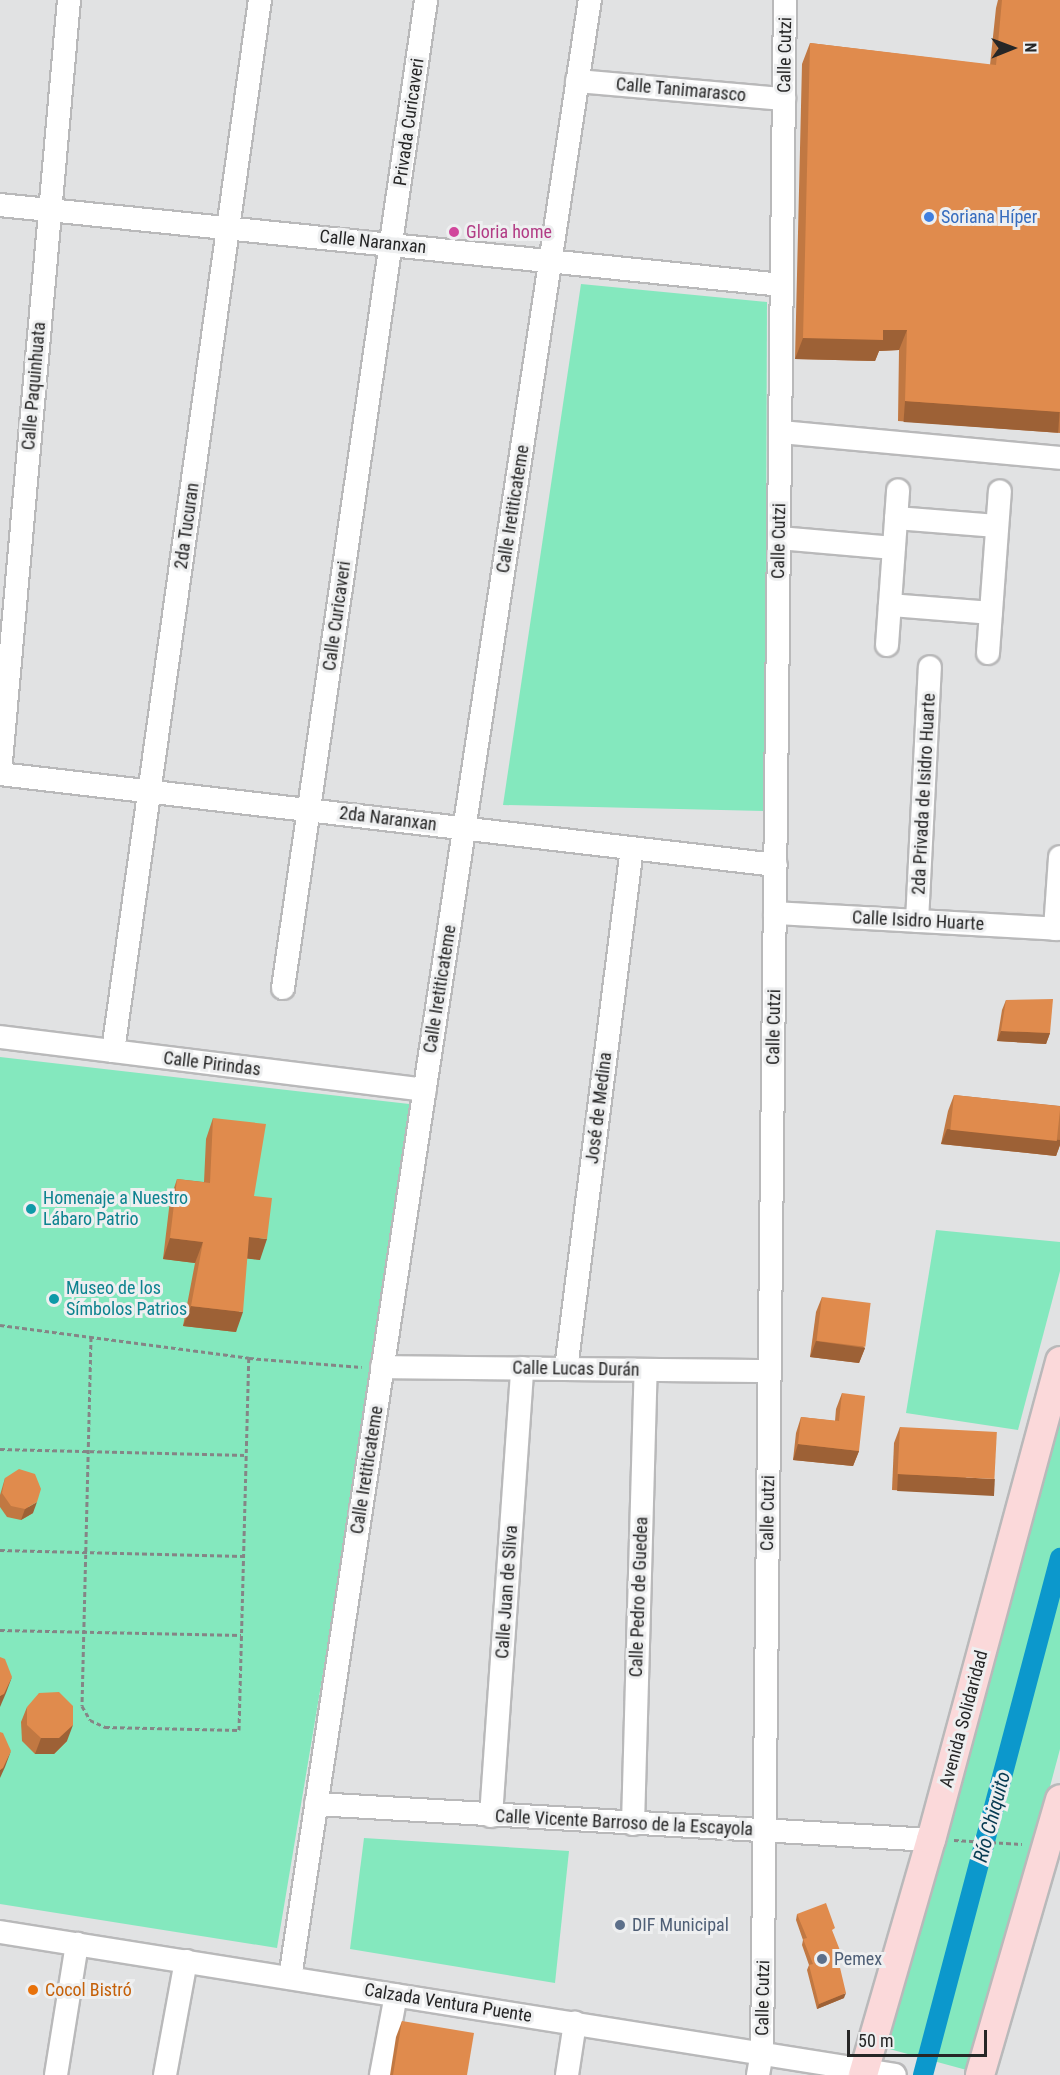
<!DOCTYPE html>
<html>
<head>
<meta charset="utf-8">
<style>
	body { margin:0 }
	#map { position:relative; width:1060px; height:2075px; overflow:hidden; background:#e1e2e3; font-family:"Roboto Condensed",sans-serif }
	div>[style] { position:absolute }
	.green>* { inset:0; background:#84e8be }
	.canal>* { height:20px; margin:-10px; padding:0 10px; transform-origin:10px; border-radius:10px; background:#0c98cc }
	.path>* { height:3px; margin-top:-1.5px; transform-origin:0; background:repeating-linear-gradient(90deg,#858586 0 4.5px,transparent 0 7.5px) }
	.roads { filter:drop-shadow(2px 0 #b9b9ba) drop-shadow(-2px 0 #b9b9ba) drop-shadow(0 2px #b9b9ba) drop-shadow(0 -2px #b9b9ba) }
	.minor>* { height:22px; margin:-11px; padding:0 11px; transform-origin:11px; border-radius:11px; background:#fff }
	.major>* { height:28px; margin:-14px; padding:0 14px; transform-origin:14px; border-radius:14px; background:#fbd9da }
	.wall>* { inset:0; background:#c17842 }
	.shaded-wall>* { inset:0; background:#9d6136; transform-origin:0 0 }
	.building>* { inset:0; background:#e08b4d; transform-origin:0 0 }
	.dots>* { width:16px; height:16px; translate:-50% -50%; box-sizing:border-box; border:3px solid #eeeff0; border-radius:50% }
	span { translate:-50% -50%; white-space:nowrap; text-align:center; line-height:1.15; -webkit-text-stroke:6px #eeeff0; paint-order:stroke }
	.street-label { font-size:18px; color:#262626 }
	.shop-label { font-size:18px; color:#366cbe }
	.left { translate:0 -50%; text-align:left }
	.hotel-label { font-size:18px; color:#b23c85 }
	.culture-label { font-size:18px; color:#0d838f }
	.service-label { font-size:18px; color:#4e5e75 }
	.food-label { font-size:18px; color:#c56008 }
	.water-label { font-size:20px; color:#073b51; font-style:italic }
	.north { position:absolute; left:982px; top:18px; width:60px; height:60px; -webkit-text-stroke:4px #eeeff0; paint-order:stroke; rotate:89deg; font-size:16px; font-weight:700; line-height:24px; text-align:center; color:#262626 }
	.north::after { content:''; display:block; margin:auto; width:21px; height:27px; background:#262626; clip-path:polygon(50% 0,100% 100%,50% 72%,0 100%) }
	.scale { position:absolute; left:847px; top:2030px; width:140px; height:27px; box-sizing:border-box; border:3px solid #262626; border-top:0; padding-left:8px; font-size:18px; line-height:21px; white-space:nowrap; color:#262626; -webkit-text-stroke:4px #eeeff0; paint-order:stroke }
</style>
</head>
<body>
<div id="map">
	<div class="green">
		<i style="clip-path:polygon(581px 284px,767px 302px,765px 811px,503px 805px)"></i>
		<i style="clip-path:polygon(0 1057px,418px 1105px,277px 1948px,0 1904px)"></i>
		<i style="clip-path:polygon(936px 1230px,1060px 1242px,1060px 1271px,1018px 1430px,906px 1413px)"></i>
		<i style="clip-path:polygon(1060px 1397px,1060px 1749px,974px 2072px,882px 2047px)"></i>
		<i style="clip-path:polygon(364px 1838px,569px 1851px,555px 1983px,350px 1949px)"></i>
	</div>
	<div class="canal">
		<i style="left:923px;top:2075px;width:535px;rotate:-75.16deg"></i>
	</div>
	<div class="path">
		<i style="left:0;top:1325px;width:251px;rotate:7.5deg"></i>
		<i style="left:249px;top:1358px;width:113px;rotate:4.6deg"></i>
		<i style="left:91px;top:1337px;width:369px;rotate:91.4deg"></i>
		<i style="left:82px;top:1706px;width:16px;rotate:60deg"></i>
		<i style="left:90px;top:1720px;width:17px;rotate:25deg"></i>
		<i style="left:105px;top:1727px;width:134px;rotate:1.3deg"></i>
		<i style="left:239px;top:1730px;width:372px;rotate:-88.5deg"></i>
		<i style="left:0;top:1449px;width:246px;rotate:1.4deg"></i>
		<i style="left:0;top:1550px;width:243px;rotate:1.4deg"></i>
		<i style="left:0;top:1630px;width:241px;rotate:1.2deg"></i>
		<i style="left:954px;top:1840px;width:68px;rotate:3.4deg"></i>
	</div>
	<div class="roads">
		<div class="minor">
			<i style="left:577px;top:81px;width:208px;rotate:5deg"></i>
			<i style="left:0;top:205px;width:786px;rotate:5.84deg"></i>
			<i style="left:781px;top:432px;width:280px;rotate:5.3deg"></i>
			<i style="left:896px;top:518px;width:101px;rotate:4.5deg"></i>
			<i style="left:779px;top:538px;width:115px;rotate:5deg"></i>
			<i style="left:890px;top:605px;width:101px;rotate:4.5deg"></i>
			<i style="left:887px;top:645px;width:155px;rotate:-85.9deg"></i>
			<i style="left:988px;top:653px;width:162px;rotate:-85.8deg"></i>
			<i style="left:0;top:773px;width:776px;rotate:-84.9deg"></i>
			<i style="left:0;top:774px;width:781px;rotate:6.69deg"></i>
			<i style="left:775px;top:913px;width:285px;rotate:3.2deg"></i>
			<i style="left:917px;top:921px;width:254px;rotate:-87.1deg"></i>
			<i style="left:1055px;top:929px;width:72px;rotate:-86deg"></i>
			<i style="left:283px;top:988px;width:998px;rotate:-81.76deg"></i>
			<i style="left:0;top:1037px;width:428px;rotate:7.1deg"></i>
			<i style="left:113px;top:1051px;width:1061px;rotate:-82.04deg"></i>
			<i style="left:382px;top:1367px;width:388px;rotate:0.6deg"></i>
			<i style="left:566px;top:1369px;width:525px;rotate:-82.78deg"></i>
			<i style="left:316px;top:1804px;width:616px;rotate:3.35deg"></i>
			<i style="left:491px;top:1816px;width:449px;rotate:-86deg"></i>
			<i style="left:633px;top:1824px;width:454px;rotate:-88.4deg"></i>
			<i style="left:0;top:1932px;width:906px;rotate:9.08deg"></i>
			<i style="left:290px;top:1978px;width:2001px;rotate:-81.38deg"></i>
			<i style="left:56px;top:2075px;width:133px;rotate:-80.9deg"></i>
			<i style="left:165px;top:2075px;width:116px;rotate:-79.6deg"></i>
			<i style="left:381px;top:2075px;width:81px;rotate:-79.4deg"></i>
			<i style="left:567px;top:2075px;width:53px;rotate:-81.3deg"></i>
			<i style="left:758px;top:2075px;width:22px;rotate:-80deg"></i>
			<i style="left:762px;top:2053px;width:2053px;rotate:-89.36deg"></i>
		</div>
		<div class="major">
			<i style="left:863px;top:2075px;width:245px;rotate:-73.9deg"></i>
			<i style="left:931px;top:1840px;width:496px;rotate:-74.9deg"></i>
			<i style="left:980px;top:2075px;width:287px;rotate:-73.8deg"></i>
		</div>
	</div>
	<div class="wall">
		<i style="clip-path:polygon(998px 0,1060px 0,1060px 433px,898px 421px,899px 350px,879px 351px,875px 361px,795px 359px,802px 64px,810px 43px,990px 65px,996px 8px)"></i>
		<i style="clip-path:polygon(1006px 1000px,1050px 1033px,1046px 1044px,997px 1041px,1002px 1010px)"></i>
		<i style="clip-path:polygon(954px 1095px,1060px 1106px,1060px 1145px,1056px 1156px,941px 1144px,948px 1111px)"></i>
		<i style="clip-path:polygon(213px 1118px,254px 1196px,260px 1260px,247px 1258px,236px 1332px,183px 1326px,195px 1263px,163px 1259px,170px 1200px,177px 1179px,204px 1182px,206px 1139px)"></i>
		<i style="clip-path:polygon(822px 1297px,865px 1348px,859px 1363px,810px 1357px,816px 1312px)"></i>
		<i style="clip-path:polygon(842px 1393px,859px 1451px,853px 1466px,793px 1460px,796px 1433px,801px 1417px,835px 1421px,836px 1409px)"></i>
		<i style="clip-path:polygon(900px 1427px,989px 1495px,892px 1490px,894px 1443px)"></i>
		<i style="clip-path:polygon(5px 1478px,33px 1513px,21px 1520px,7px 1517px,0 1507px,0 1495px)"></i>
		<i style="clip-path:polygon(27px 1707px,67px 1741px,54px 1754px,35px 1754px,22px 1741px,21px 1722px)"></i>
		<i style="clip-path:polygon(797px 1914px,833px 1934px,839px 1959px,838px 1959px,844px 1998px,817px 2009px,807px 1970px,809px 1965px,802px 1945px,803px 1940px,796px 1920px)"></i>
		<i style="clip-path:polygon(402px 2021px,467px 2075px,390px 2075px,396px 2037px)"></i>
	</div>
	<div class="shaded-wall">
		<i style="clip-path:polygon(883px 330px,907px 330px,899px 350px,879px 351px,875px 361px,795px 359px,803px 338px)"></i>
		<i style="left:905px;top:401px;width:155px;height:21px;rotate:4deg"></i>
		<i style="clip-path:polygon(1001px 1031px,1050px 1033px,1046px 1044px,997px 1041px)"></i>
		<i style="clip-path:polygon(947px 1129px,1060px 1140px,1060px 1145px,1056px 1156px,941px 1144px)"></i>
		<i style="clip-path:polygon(249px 1237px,267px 1239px,260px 1260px,241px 1258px)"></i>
		<i style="clip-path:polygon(170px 1238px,203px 1242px,195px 1263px,163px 1259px)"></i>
		<i style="clip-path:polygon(191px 1306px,243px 1312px,236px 1332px,183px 1326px)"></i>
		<i style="clip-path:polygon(816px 1341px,865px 1348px,859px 1363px,810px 1357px)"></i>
		<i style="clip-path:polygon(798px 1444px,859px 1451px,853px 1466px,793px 1460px)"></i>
		<i style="left:898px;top:1474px;width:97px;height:17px;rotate:3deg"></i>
		<i style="clip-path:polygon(37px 1502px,33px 1513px,21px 1520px,25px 1509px)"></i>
		<i style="clip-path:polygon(12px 1677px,6px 1693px,0 1707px,0 1696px)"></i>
		<i style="clip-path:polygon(73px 1725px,67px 1741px,54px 1754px,35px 1754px,41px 1738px)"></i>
		<i style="clip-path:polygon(11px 1751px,5px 1767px,0 1778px,0 1770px)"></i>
		<i style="clip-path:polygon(846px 1993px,844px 1998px,817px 2009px,819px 2004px)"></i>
	</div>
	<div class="building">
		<i style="clip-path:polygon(1002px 0,1060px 0,1060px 412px,905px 401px,907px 330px,883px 330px,883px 340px,803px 338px,810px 43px,996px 65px)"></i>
		<i style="clip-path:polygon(1053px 999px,1050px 1033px,1001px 1031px,1006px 1000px)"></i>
		<i style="left:954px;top:1095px;width:107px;height:35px;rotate:6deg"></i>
		<i style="clip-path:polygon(213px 1118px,266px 1124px,254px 1196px,272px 1198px,267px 1239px,249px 1237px,243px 1312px,191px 1306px,203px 1242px,170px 1238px,177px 1179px,210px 1183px)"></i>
		<i style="left:822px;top:1297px;width:49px;height:44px;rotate:7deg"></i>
		<i style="clip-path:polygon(842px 1393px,865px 1396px,859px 1451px,798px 1444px,801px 1417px,839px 1421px)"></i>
		<i style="left:900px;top:1427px;width:97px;height:47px;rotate:3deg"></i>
		<i style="clip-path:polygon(19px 1469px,35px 1474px,41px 1489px,37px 1502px,25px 1509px,11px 1506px,2px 1493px,5px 1478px)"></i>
		<i style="clip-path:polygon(0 1657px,5px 1659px,12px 1677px,4px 1694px,0 1696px)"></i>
		<i style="clip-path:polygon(59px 1692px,73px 1706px,73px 1725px,59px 1738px,41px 1738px,27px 1725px,27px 1707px,39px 1693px)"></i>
		<i style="clip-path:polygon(0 1732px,3px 1733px,11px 1751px,3px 1768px,0 1770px)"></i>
		<i style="clip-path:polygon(826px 1903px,835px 1928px,832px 1930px,841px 1953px,837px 1955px,846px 1993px,819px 2004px,809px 1965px,813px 1964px,803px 1939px,807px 1938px,797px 1914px)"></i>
		<i style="clip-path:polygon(402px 2021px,474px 2033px,467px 2075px,393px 2075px)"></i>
	</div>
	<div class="dots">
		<i style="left:929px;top:217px;background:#3f7fe0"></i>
		<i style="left:454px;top:232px;background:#d1479c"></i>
		<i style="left:31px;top:1209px;background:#0f9aa8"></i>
		<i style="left:54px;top:1299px;background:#0f9aa8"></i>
		<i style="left:620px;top:1925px;background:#5c6f8a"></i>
		<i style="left:822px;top:1959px;background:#5c6f8a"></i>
		<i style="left:33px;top:1990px;background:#e8710a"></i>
	</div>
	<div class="street-label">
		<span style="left:785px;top:55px;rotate:-89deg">Calle Cutzi</span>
		<span style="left:681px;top:90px;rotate:5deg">Calle Tanimarasco</span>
		<span style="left:409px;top:122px;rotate:-82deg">Privada Curicaveri</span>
		<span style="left:373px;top:242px;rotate:6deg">Calle Naranxan</span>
		<span style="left:34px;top:386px;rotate:-85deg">Calle Paquinhuata</span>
		<span style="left:513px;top:509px;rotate:-81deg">Calle Iretiticateme</span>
		<span style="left:187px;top:526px;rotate:-82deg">2da Tucuran</span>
		<span style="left:779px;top:541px;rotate:-89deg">Calle Cutzi</span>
		<span style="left:337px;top:616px;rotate:-82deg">Calle Curicaveri</span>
		<span style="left:924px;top:794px;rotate:-87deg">2da Privada de Isidro Huarte</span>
		<span style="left:388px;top:819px;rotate:7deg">2da Naranxan</span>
		<span style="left:918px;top:921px;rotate:3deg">Calle Isidro Huarte</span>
		<span style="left:440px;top:989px;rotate:-81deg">Calle Iretiticateme</span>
		<span style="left:774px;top:1027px;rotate:-89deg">Calle Cutzi</span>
		<span style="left:212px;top:1064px;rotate:7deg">Calle Pirindas</span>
		<span style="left:599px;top:1108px;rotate:-83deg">José de Medina</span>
		<span style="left:576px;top:1369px;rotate:1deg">Calle Lucas Durán</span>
		<span style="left:367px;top:1470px;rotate:-81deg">Calle Iretiticateme</span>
		<span style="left:768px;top:1513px;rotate:-89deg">Calle Cutzi</span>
		<span style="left:507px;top:1592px;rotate:-86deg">Calle Juan de Silva</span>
		<span style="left:639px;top:1597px;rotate:-88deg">Calle Pedro de Guedea</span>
		<span style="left:964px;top:1719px;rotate:-75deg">Avenida Solidaridad</span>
		<span style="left:624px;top:1823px;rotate:3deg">Calle Vicente Barroso de la Escayola</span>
		<span style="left:763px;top:1998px;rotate:-89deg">Calle Cutzi</span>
		<span style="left:448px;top:2003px;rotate:9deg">Calzada Ventura Puente</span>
	</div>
	<div class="shop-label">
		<span class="left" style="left:941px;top:217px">Soriana Híper</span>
	</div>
	<div class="hotel-label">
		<span class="left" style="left:466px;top:232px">Gloria home</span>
	</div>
	<div class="culture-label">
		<span class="left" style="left:43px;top:1209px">Homenaje a Nuestro<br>Lábaro Patrio</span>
		<span class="left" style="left:66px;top:1299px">Museo de los<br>Símbolos Patrios</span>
	</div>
	<div class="service-label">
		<span class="left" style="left:632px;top:1925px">DIF Municipal</span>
		<span class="left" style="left:834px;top:1959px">Pemex</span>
	</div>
	<div class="food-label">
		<span class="left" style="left:45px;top:1990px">Cocol Bistró</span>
	</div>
	<div class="water-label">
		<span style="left:992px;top:1817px;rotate:-75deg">Río Chiquito</span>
	</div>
	<div class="north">N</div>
	<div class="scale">50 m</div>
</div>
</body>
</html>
